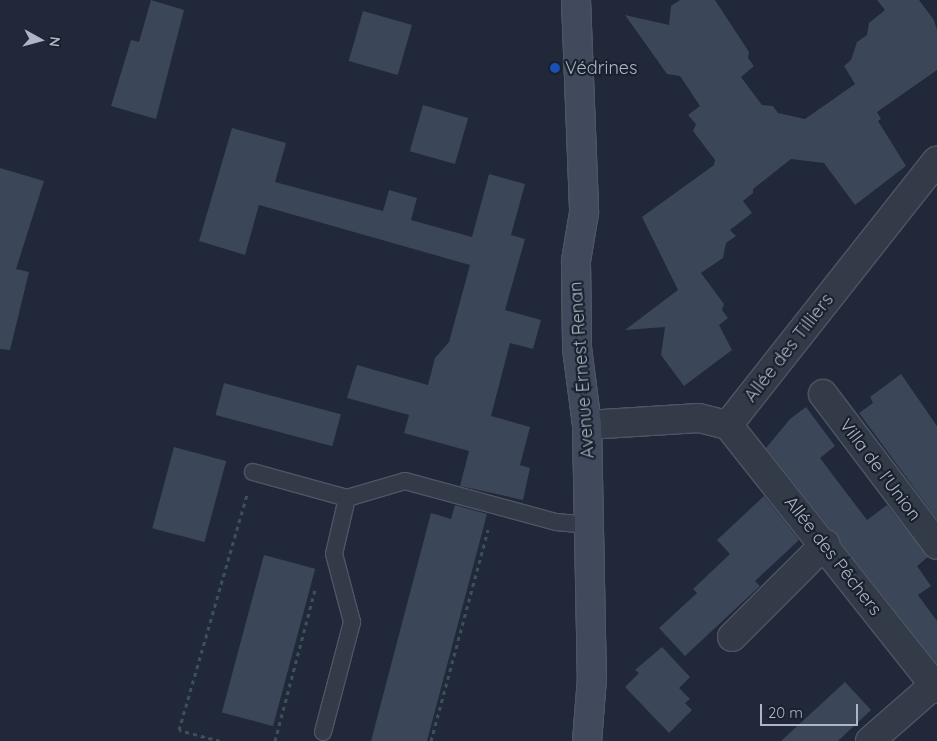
<!DOCTYPE html>
<html>
<head>
<meta charset="utf-8">
<style>
	body { margin:0 }
	#map { position:relative; width:937px; height:741px; overflow:hidden; background:#202839; font-family:Quicksand,sans-serif }
	div>[style] { position:absolute }
	.building>* { inset:0; background:#3b4659; transform-origin:0 0 }
	.path>* { height:3px; margin-top:-1.5px; transform-origin:0; background:repeating-linear-gradient(90deg,#3c5155 0 4px,transparent 0 8px) }
	.roads { filter:drop-shadow(1px 0 #4e5564) drop-shadow(-1px 0 #4e5564) drop-shadow(0 1px #4e5564) drop-shadow(0 -1px #4e5564) }
	.lane>* { height:16px; margin:-8px; padding:0 8px; transform-origin:8px; border-radius:8px; background:#333b49 }
	.street>* { height:28px; margin:-14px; padding:0 14px; transform-origin:14px; border-radius:14px; background:#333b49 }
	.secondary>* { height:28px; margin:-14px; padding:0 14px; transform-origin:14px; border-radius:14px; background:#41495d }
	.dots>* { width:14px; height:14px; translate:-50% -50%; box-sizing:border-box; border:2px solid #19202e; border-radius:50% }
	span { translate:-50% -50%; white-space:nowrap; text-align:center; line-height:1.15; -webkit-text-stroke:4.5px #19202e; paint-order:stroke }
	.poi-label { font-size:18px; color:#aeb5c6 }
	.left { translate:0 -50%; text-align:left }
	.street-label { font-size:18px; color:#aeb5c6 }
	.north { position:absolute; left:15px; top:15px; width:50px; height:50px; -webkit-text-stroke:4px #19202e; paint-order:stroke; rotate:97deg; font-size:14px; font-weight:700; line-height:20px; text-align:center; color:#aeb5c6 }
	.north::after { content:''; display:block; margin:auto; width:18px; height:22px; background:#aeb5c6; clip-path:polygon(50% 0,100% 100%,50% 72%,0 100%) }
	.scale { position:absolute; left:760px; top:704px; width:98px; height:22px; box-sizing:border-box; border:2px solid #aeb5c6; border-top:0; padding-left:6px; font-size:15px; line-height:18px; white-space:nowrap; color:#aeb5c6; -webkit-text-stroke:4px #19202e; paint-order:stroke }
</style>
</head>
<body>
<div id="map">
	<div class="building">
		<i style="clip-path:polygon(151px 0,184px 10px,156px 119px,111px 106px,131px 40px,139px 42px)"></i>
		<i style="clip-path:polygon(680px 0,715px 0,749px 52px,748px 58px,754px 66px,741px 77px,762px 105px,773px 106px,778px 113px,805px 119px,855px 84px,844px 66px,851px 60px,857px 42px,867px 35px,869px 23px,885px 10px,877px 0,919px 0,934px 20px,937px 30px,937px 70px,877px 112px,881px 119px,878px 121px,906px 166px,855px 205px,824px 163px,791px 159px,753px 189px,753px 193px,743px 201px,752px 213px,730px 230px,736px 236px,726px 243px,723px 258px,701px 273px,724px 304px,722px 310px,728px 318px,719px 325px,732px 350px,684px 386px,661px 355px,665px 327px,625px 330px,678px 290px,642px 217px,714px 165px,715px 160px,693px 131px,696px 124px,688px 115px,700px 106px,680px 76px,667px 74px,625px 15px,669px 25px,671px 6px)"></i>
		<i style="left:363px;top:11px;width:51px;height:52px;rotate:16deg"></i>
		<i style="left:423px;top:105px;width:47px;height:48px;rotate:16deg"></i>
		<i style="clip-path:polygon(232px 128px,286px 143px,275px 182px,383px 211px,389px 190px,417px 198px,411px 220px,472px 237px,489px 174px,525px 184px,511px 235px,525px 239px,505px 310px,541px 320px,533px 349px,510px 343px,491px 416px,530px 427px,520px 465px,530px 468px,523px 500px,460px 486px,469px 451px,404px 433px,409px 415px,347px 398px,357px 365px,428px 385px,435px 358px,449px 342px,470px 265px,259px 205px,245px 255px,199px 241px)"></i>
		<i style="clip-path:polygon(0 168px,44px 181px,16px 269px,29px 272px,10px 350px,0 349px)"></i>
		<i style="clip-path:polygon(901px 374px,937px 426px,937px 519px,859px 413px,873px 403px,870px 397px)"></i>
		<i style="left:224px;top:383px;width:121px;height:33px;rotate:15deg"></i>
		<i style="clip-path:polygon(806px 407px,835px 446px,820px 458px,867px 520px,887px 505px,928px 557px,917px 566px,931px 586px,918px 595px,937px 621px,937px 664px,766px 448px,790px 419px)"></i>
		<i style="left:174px;top:447px;width:54px;height:84px;rotate:15deg"></i>
		<i style="clip-path:polygon(764px 496px,799px 540px,755px 581px,760px 586px,685px 656px,659px 628px,697px 593px,693px 589px,730px 554px,717px 540px)"></i>
		<i style="clip-path:polygon(455px 505px,487px 514px,427px 741px,371px 741px,431px 513px,451px 519px)"></i>
		<i style="left:264px;top:555px;width:53px;height:163px;rotate:15deg"></i>
		<i style="clip-path:polygon(662px 647px,690px 677px,679px 688px,690px 699px,685px 703px,692px 710px,669px 733px,625px 687px,639px 673px,635px 670px)"></i>
		<i style="clip-path:polygon(845px 682px,871px 710px,838px 741px,781px 741px)"></i>
	</div>
	<div class="path">
		<i style="left:220px;top:741px;width:42px;rotate:-165deg"></i>
		<i style="left:179px;top:730px;width:245px;rotate:-73.9deg"></i>
		<i style="left:275px;top:741px;width:160px;rotate:-75.2deg"></i>
		<i style="left:431px;top:741px;width:219px;rotate:-74.9deg"></i>
	</div>
	<div class="roads">
		<div class="lane">
			<i style="left:253px;top:472px;width:98px;rotate:15.5deg"></i>
			<i style="left:323px;top:732px;width:114px;rotate:-75.2deg"></i>
			<i style="left:352px;top:622px;width:70px;rotate:-104.8deg"></i>
			<i style="left:334px;top:554px;width:57px;rotate:-76.9deg"></i>
			<i style="left:347px;top:498px;width:60px;rotate:-16.3deg"></i>
			<i style="left:405px;top:481px;width:156px;rotate:15.2deg"></i>
			<i style="left:556px;top:522px;width:34px;rotate:5deg"></i>
		</div>
		<div class="street">
			<i style="left:823px;top:394px;width:189px;rotate:52.9deg"></i>
			<i style="left:587px;top:425px;width:112px;rotate:-3.6deg"></i>
			<i style="left:699px;top:418px;width:30px;rotate:14deg"></i>
			<i style="left:728px;top:425px;width:337px;rotate:-51.7deg"></i>
			<i style="left:728px;top:425px;width:337px;rotate:51.6deg"></i>
			<i style="left:732px;top:637px;width:132px;rotate:-45deg"></i>
			<i style="left:870px;top:741px;width:85px;rotate:-41.2deg"></i>
		</div>
		<div class="secondary">
			<i style="left:576px;top:0;width:213px;rotate:87.8deg"></i>
			<i style="left:584px;top:213px;width:49px;rotate:99.5deg"></i>
			<i style="left:576px;top:261px;width:87px;rotate:89.3deg"></i>
			<i style="left:577px;top:348px;width:78px;rotate:82.6deg"></i>
			<i style="left:587px;top:425px;width:253px;rotate:88.9deg"></i>
			<i style="left:592px;top:678px;width:63px;rotate:94.5deg"></i>
		</div>
	</div>
	<div class="dots">
		<i style="left:555px;top:68px;background:#1a4fb4"></i>
	</div>
	<div class="poi-label">
		<span class="left" style="left:565px;top:68px">Védrines</span>
	</div>
	<div class="street-label">
		<span style="left:789px;top:348px;rotate:-52deg">Allée des Tilliers</span>
		<span style="left:582px;top:370px;rotate:-94deg">Avenue Ernest Renan</span>
		<span style="left:880px;top:470px;rotate:53deg">Villa de l'Union</span>
		<span style="left:833px;top:556px;rotate:52deg">Allée des Pêchers</span>
	</div>
	<div class="north">N</div>
	<div class="scale">20 m</div>
</div>
</body>
</html>
